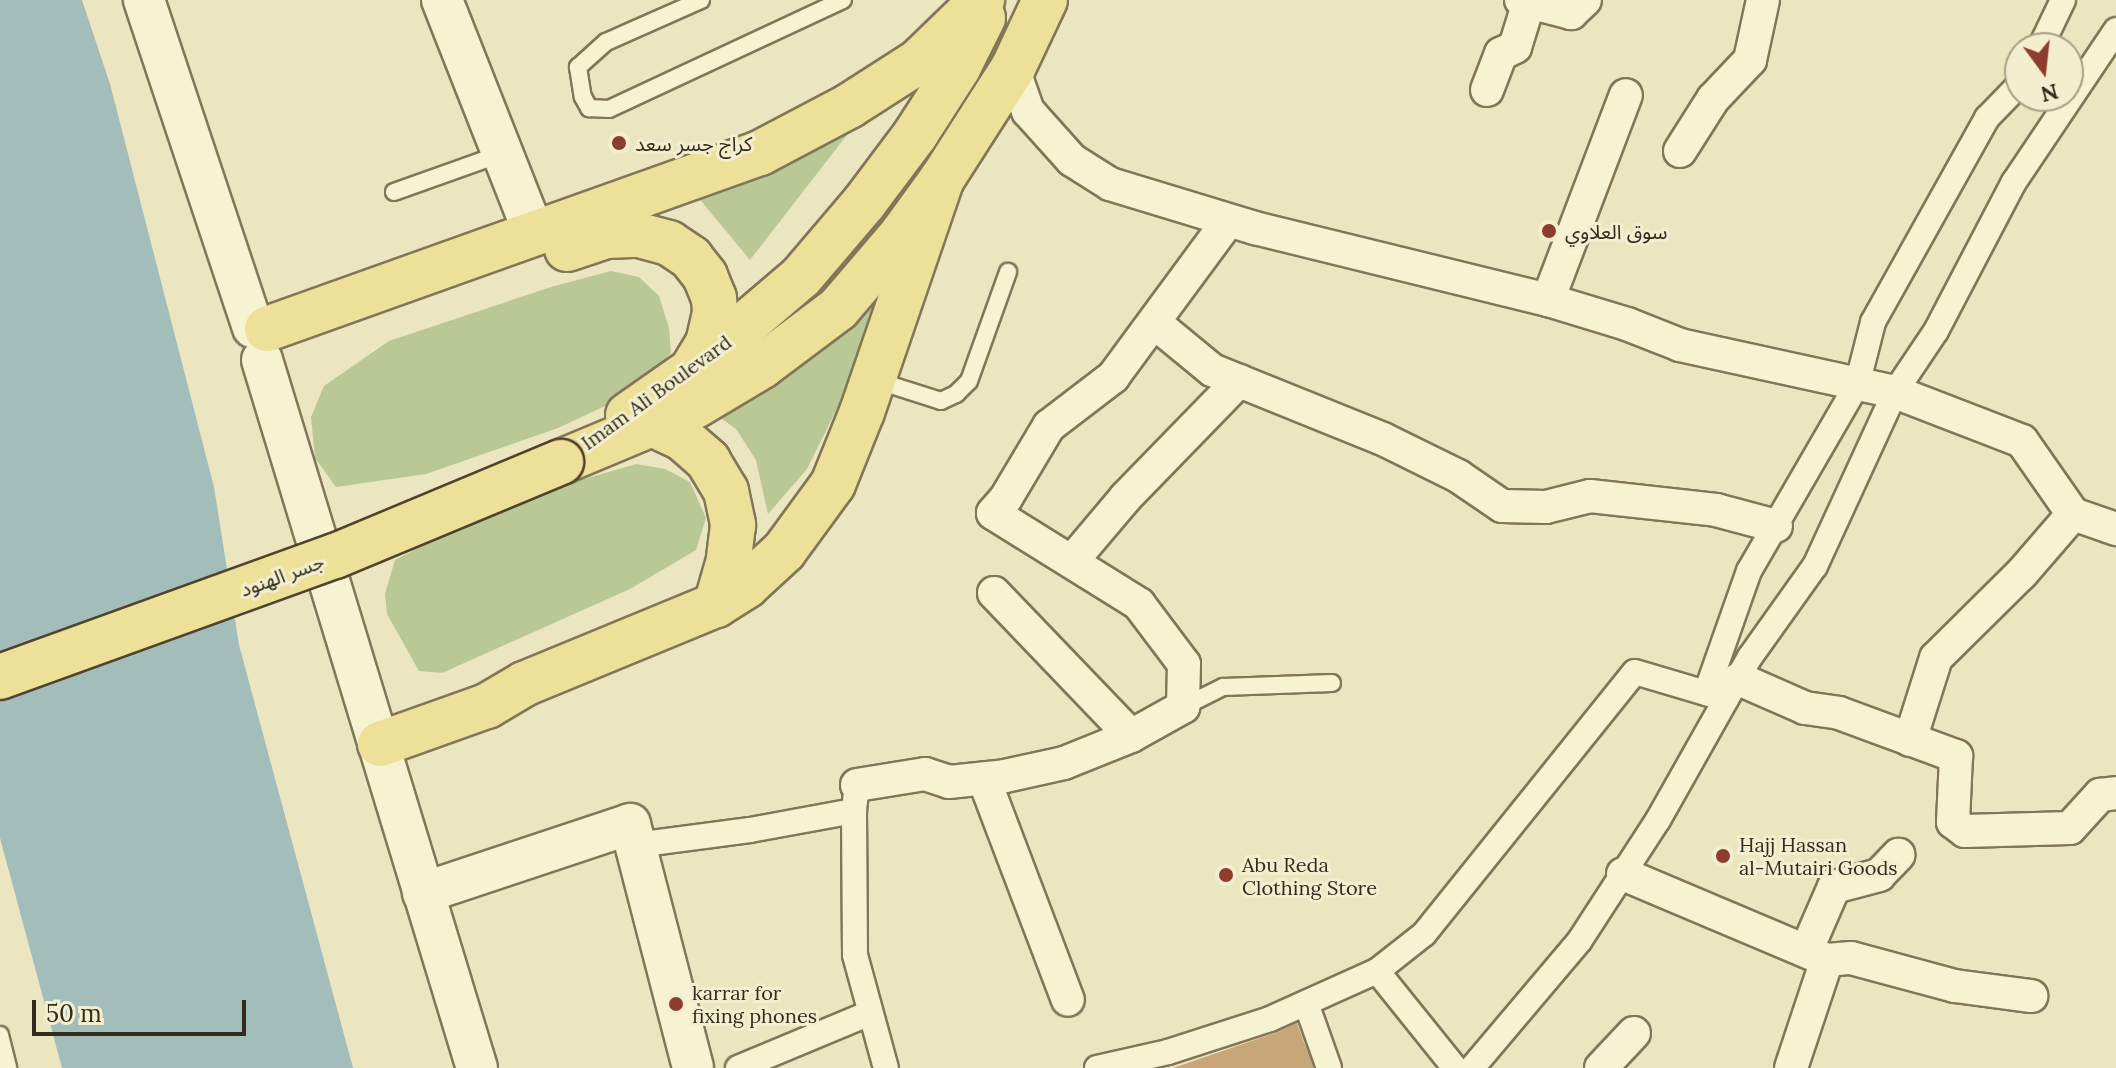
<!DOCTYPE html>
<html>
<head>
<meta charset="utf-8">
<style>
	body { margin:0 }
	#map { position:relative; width:2116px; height:1068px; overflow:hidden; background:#ebe5c0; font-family:Lora,"Noto Sans Arabic",serif }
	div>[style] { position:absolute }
	.green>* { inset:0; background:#b9c895 }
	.water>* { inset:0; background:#a2bdba }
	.shadow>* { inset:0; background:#0003 }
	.building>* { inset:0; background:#c7a678 }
	.roads { filter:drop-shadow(2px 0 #827659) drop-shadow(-2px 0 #827659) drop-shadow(0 2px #827659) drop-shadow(0 -2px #827659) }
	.service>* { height:16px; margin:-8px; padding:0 8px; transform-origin:8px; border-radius:8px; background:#f6f2d2 }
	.pedestrian>* { height:24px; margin:-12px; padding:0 12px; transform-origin:12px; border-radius:12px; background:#f6f2d2 }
	.minor>* { height:32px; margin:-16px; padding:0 16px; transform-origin:16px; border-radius:16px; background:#f6f2d2 }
	.tertiary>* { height:40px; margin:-20px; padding:0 20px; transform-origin:20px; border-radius:20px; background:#f6f2d2 }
	.primary>* { height:44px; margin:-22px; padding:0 22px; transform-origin:22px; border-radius:22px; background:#ede199 }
	.bridges { filter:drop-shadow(2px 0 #50432d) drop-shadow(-2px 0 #50432d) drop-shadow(0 2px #50432d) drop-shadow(0 -2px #50432d) }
	.primary-bridge>* { height:44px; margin:-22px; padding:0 22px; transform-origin:22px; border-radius:22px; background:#ede199 }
	.dots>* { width:22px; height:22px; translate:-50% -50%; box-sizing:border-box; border:4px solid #f3eecf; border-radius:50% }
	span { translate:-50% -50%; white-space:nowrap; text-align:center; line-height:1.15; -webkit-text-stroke:6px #f3eecf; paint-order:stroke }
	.poi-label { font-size:20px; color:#332b1d }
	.left { translate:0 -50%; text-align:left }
	.street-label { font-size:20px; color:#332b1d }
	.north { position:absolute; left:2004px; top:32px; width:80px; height:80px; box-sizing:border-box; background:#f3eecf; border:2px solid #a6a088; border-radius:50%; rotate:165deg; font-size:22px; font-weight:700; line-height:32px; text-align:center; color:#332b1d }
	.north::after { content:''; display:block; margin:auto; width:28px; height:36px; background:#8e3c2d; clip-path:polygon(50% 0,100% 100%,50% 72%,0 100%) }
	.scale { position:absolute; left:32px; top:1000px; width:214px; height:36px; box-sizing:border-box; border:4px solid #332b1d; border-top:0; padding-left:10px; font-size:24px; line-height:28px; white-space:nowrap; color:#332b1d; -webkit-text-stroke:6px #f3eecf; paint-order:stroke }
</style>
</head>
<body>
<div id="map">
	<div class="green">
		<i style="clip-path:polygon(864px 113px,750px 260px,697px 196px)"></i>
		<i style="clip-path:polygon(611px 271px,639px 277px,659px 296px,669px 328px,671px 353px,637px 391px,558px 428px,426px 474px,336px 487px,315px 458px,311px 417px,324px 386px,389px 341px,551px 287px)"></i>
		<i style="clip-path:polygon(890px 276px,849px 384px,807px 469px,768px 514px,756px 460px,736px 429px,718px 416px)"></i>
		<i style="clip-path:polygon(636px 464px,665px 469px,690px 482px,706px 518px,696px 550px,630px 589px,442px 673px,419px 671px,387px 614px,385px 594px,395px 560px,453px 530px,577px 481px)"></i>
	</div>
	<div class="water">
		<i style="clip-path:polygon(0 0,82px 0,110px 84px,214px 487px,239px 645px,353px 1068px,62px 1068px,0 838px)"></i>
	</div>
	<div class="shadow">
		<i style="clip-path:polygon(1296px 1026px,1316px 1068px,1188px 1068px)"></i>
	</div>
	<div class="building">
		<i style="clip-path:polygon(1297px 1023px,1313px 1068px,1173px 1068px,1275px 1033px)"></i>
	</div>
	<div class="roads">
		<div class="service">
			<i style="left:701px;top:0;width:104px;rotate:156.1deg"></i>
			<i style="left:606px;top:42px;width:38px;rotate:138deg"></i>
			<i style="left:578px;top:67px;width:30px;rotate:81deg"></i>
			<i style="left:583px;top:97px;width:13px;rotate:61deg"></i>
			<i style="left:589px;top:108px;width:20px;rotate:3deg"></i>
			<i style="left:609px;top:109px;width:258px;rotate:-25deg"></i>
			<i style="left:394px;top:192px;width:114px;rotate:-19.6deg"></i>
			<i style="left:875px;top:380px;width:69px;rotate:17.7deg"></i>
			<i style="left:941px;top:401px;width:17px;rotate:-25deg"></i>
			<i style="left:956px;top:394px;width:18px;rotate:-45deg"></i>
			<i style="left:969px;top:381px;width:116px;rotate:-70.3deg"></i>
			<i style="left:1183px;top:707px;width:45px;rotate:-26.6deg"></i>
			<i style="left:1223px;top:687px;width:109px;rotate:-2.1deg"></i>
			<i style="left:0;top:1035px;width:34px;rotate:76deg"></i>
		</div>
		<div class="pedestrian">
			<i style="left:2040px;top:48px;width:53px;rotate:-64.4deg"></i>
			<i style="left:1706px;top:693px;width:129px;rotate:-70.6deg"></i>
			<i style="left:1749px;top:571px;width:215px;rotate:-59.9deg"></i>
			<i style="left:1857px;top:385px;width:65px;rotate:-75.7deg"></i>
			<i style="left:1873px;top:322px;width:234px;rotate:-60.8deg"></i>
			<i style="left:1987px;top:118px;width:47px;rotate:-45.9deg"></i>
			<i style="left:857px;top:785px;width:26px;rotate:97deg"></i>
			<i style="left:854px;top:811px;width:144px;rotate:89.6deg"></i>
			<i style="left:855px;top:955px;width:117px;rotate:74.7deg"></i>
			<i style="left:636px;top:845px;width:115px;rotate:-7.5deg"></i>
			<i style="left:750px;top:830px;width:106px;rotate:-10.4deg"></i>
			<i style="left:1377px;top:971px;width:124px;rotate:51.2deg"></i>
			<i style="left:1306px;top:1003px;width:69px;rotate:70.5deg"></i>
			<i style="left:738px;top:1068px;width:143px;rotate:-22.6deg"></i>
			<i style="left:1097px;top:1068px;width:73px;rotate:-12.7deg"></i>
			<i style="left:1168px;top:1052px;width:107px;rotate:-17.9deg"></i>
			<i style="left:1270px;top:1019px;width:117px;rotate:-24.2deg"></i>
			<i style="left:1377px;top:971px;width:60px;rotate:-38.2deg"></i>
			<i style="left:1424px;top:934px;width:336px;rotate:-51.2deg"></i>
			<i style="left:1635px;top:672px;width:95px;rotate:16.5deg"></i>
			<i style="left:1472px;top:1068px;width:167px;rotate:-49.8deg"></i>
			<i style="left:1580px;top:940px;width:143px;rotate:-57deg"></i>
			<i style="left:1658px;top:820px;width:187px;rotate:-60.6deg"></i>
			<i style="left:1750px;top:657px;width:112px;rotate:-54.5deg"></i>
			<i style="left:1815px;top:566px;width:192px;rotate:-65.3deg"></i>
			<i style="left:1895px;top:392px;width:73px;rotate:-56.1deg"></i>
			<i style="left:1936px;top:331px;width:168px;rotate:-62.4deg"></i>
			<i style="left:2014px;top:182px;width:183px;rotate:-56.1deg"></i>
		</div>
		<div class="minor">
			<i style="left:1521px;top:0;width:52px;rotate:14.6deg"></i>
			<i style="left:1571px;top:13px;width:19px;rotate:-43deg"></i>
			<i style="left:1013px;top:68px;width:46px;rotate:70.8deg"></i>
			<i style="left:1028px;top:111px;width:66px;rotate:48.1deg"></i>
			<i style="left:1072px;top:160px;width:45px;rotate:32.3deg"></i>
			<i style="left:1110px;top:184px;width:152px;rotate:16.9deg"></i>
			<i style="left:1255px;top:228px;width:302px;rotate:13.8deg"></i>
			<i style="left:1548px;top:300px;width:83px;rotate:16.9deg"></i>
			<i style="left:1627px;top:324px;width:57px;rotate:21.6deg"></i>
			<i style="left:1680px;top:345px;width:220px;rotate:12.3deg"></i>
			<i style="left:1895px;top:392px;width:136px;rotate:21.1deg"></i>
			<i style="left:2022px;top:441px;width:89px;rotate:55.1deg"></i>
			<i style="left:2073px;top:514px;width:46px;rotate:19.2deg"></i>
			<i style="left:1487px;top:90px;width:39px;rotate:-69deg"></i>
			<i style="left:1501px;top:54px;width:16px;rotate:-27deg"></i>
			<i style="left:1515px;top:47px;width:47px;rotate:-72.7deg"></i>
			<i style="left:1680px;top:151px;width:62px;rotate:-57.6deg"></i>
			<i style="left:1713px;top:99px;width:54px;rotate:-46.5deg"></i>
			<i style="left:1750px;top:60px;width:61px;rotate:-77.8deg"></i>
			<i style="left:1548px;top:300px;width:219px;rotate:-69.2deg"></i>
			<i style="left:1155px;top:323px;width:74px;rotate:39.5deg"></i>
			<i style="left:1212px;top:370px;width:184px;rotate:22deg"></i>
			<i style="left:1383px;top:439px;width:84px;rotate:26.3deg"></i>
			<i style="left:1458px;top:476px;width:53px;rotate:34.3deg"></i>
			<i style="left:1502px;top:506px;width:44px;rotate:1.3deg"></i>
			<i style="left:1546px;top:507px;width:45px;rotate:-14deg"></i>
			<i style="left:1590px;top:496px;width:127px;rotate:6.3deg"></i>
			<i style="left:1716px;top:510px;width:62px;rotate:14.9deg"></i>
			<i style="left:1072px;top:561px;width:84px;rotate:-49.8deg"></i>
			<i style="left:1126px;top:497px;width:162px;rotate:-45.8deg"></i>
			<i style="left:994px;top:593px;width:198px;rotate:46.2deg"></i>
			<i style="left:1739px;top:679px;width:72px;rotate:23.7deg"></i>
			<i style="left:1805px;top:708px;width:34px;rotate:8deg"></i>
			<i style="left:1839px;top:713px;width:125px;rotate:20.2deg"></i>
			<i style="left:1956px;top:756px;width:66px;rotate:92.6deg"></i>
			<i style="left:1953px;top:822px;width:15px;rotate:37deg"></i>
			<i style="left:1965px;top:831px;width:105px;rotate:-1.6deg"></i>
			<i style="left:2070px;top:828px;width:45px;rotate:-47.7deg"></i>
			<i style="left:2100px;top:795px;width:16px;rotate:-7deg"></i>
			<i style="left:1910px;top:740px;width:86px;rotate:-72.4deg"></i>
			<i style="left:1936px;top:658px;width:121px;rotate:-44.7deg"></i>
			<i style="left:2022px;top:573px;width:78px;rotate:-49.2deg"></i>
			<i style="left:984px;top:779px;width:236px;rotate:69.2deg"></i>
			<i style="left:857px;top:785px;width:69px;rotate:-9.2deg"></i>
			<i style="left:925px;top:774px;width:25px;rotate:18deg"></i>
			<i style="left:949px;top:782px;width:56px;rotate:-6.1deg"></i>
			<i style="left:1005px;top:776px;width:60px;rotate:-12.4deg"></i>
			<i style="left:1064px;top:763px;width:72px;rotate:-21.9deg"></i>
			<i style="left:1131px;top:736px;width:60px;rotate:-29.1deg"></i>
			<i style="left:1183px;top:707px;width:43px;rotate:-88.7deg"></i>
			<i style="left:1184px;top:664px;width:75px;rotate:-126.9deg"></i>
			<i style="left:1139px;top:604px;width:172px;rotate:-148.1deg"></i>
			<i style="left:993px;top:513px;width:20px;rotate:-49deg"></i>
			<i style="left:1006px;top:498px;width:84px;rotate:-59.2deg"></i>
			<i style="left:1049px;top:426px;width:81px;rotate:-37.4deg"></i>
			<i style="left:1113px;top:377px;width:194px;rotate:-53.6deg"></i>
			<i style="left:1623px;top:874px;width:221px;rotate:22.9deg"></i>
			<i style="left:1827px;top:960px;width:24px;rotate:-5deg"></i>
			<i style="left:1851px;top:958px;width:108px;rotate:15.1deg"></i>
			<i style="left:1955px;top:986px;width:77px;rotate:7.5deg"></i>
			<i style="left:1807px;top:949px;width:68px;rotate:-66.5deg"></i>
			<i style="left:1834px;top:887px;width:47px;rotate:-14.9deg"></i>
			<i style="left:1879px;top:875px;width:28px;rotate:-46deg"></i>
			<i style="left:1601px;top:1068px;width:48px;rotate:-46.7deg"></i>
			<i style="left:1791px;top:1068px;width:114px;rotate:-71.6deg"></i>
		</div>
		<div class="tertiary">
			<i style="left:144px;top:0;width:345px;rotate:71.6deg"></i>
			<i style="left:442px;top:0;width:251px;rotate:68.5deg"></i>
			<i style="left:262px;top:360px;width:740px;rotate:73.11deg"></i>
			<i style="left:423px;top:893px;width:218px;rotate:-18.4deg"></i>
			<i style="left:630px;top:824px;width:252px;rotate:75.5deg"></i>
		</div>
		<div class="primary">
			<i style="left:567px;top:249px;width:41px;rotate:-18.4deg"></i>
			<i style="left:606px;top:236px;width:33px;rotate:-2deg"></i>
			<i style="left:639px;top:235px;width:31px;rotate:15deg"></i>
			<i style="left:669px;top:243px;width:27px;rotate:34deg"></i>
			<i style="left:691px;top:258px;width:23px;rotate:52deg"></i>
			<i style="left:705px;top:276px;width:24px;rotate:68deg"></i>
			<i style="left:714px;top:298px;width:15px;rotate:86deg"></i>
			<i style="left:715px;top:313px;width:31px;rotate:103deg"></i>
			<i style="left:708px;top:343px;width:27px;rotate:121deg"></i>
			<i style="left:267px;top:329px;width:523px;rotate:-19.65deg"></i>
			<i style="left:760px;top:153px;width:101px;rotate:-27.8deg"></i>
			<i style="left:849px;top:106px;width:83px;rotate:-32.7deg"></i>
			<i style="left:919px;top:61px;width:88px;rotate:-44.1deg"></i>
			<i style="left:628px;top:415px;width:78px;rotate:-35.1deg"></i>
			<i style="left:692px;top:370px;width:143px;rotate:-40.5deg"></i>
			<i style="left:801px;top:277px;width:97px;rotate:-49.6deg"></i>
			<i style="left:864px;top:203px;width:85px;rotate:-53.1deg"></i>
			<i style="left:915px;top:135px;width:80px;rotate:-57.3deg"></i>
			<i style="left:958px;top:68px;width:56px;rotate:-63.4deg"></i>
			<i style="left:650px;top:423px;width:35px;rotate:25deg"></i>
			<i style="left:682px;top:438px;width:35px;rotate:41deg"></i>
			<i style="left:708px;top:461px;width:35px;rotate:59deg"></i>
			<i style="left:726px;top:491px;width:35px;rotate:78deg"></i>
			<i style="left:733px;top:525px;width:35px;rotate:97deg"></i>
			<i style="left:729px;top:560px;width:47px;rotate:106.1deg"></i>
			<i style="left:561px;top:462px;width:145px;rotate:-22.7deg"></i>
			<i style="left:695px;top:406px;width:78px;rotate:-30.8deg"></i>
			<i style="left:762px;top:366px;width:95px;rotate:-36.9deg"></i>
			<i style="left:838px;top:309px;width:99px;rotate:-49.5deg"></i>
			<i style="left:902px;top:234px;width:68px;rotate:-54deg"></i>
			<i style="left:942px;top:179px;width:132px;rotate:-57.4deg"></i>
			<i style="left:1013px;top:68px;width:75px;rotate:-64.8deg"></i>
			<i style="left:380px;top:744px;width:114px;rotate:-19.6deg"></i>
			<i style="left:487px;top:706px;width:43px;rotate:-30.7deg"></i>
			<i style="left:524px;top:684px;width:208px;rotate:-22.4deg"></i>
			<i style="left:716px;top:605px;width:36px;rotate:-32deg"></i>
			<i style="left:746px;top:586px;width:52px;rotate:-42.6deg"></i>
			<i style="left:784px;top:551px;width:83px;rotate:-53.8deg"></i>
			<i style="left:833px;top:484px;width:78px;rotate:-68.1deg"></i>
			<i style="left:862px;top:412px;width:246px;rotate:-71.1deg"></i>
		</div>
	</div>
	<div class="bridges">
		<div class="primary-bridge">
			<i style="left:0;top:677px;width:356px;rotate:-19.9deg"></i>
			<i style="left:335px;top:556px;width:245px;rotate:-22.6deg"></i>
		</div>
	</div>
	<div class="dots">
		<i style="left:619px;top:143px;background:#8e3c2d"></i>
		<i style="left:1549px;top:231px;background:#8e3c2d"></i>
		<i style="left:1723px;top:856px;background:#8e3c2d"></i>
		<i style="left:1226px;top:875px;background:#8e3c2d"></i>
		<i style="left:676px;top:1004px;background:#8e3c2d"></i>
	</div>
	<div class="poi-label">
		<span class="left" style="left:635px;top:143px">كراج جسر سعد</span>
		<span class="left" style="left:1565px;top:231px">سوق العلاوي</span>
		<span class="left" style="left:1739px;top:856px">Hajj Hassan<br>al-Mutairi Goods</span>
		<span class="left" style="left:1242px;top:876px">Abu Reda<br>Clothing Store</span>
		<span class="left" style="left:692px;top:1004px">karrar for<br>fixing phones</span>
	</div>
	<div class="street-label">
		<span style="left:656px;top:392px;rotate:-36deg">Imam Ali Boulevard</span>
		<span style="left:282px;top:575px;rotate:-20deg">جسر الهنود</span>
	</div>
	<div class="north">N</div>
	<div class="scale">50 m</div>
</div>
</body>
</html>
